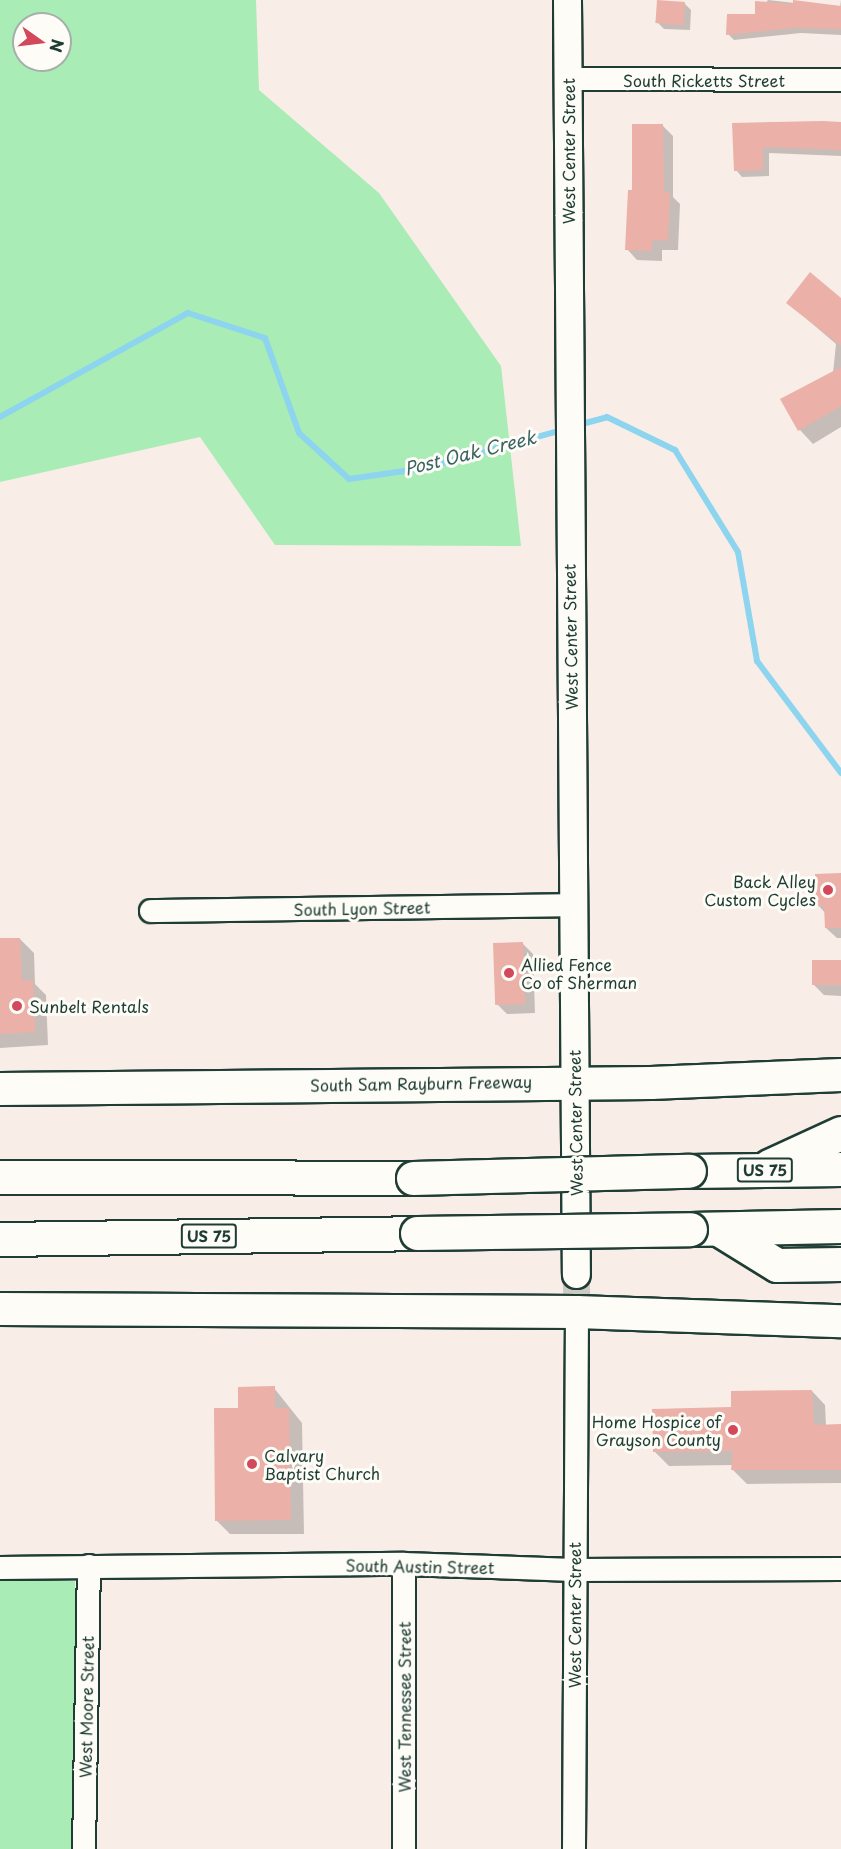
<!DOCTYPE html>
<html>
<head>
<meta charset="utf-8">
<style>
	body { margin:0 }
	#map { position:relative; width:841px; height:1849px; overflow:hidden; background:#f9ede7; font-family:"Playpen Sans",sans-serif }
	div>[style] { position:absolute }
	.green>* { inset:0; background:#a9ecb6; transform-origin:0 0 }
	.shadow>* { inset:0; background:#0003 }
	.stream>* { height:6px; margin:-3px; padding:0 3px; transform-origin:3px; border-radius:3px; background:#8dd4ef }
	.building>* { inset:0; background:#ebb0a8; transform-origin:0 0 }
	.tertiary-tunnel>* { height:27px; margin-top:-13.5px; transform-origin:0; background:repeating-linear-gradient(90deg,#cdcac3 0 27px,transparent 0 41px) }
	.roads { filter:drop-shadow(2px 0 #1f3d34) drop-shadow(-2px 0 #1f3d34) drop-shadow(0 2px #1f3d34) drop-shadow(0 -2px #1f3d34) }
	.minor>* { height:22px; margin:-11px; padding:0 11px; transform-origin:11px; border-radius:11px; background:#fdfcf7 }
	.tertiary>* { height:27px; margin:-13.5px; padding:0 13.5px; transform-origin:13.5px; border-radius:13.5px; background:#fdfcf7 }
	.secondary>* { height:32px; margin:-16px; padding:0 16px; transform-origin:16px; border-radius:16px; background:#fdfcf7 }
	.motorway>* { height:33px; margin:-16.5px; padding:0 16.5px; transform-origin:16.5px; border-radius:16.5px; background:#fdfcf7 }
	.bridges { filter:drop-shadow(2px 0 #1f3d34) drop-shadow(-2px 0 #1f3d34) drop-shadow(0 2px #1f3d34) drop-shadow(0 -2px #1f3d34) }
	.motorway-bridge>* { height:33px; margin:-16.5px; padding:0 16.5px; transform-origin:16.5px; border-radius:16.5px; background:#fdfcf7 }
	.dots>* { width:16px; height:16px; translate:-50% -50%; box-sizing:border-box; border:3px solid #fdfcf7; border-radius:50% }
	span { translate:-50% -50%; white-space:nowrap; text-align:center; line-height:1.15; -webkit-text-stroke:6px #fdfcf7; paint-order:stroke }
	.shield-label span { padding:2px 4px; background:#fdfcf7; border:2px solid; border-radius:4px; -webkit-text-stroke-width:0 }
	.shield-label { font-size:15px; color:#1f3d34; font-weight:700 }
	.street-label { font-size:16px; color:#1f3d34 }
	.poi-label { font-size:16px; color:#1f3d34 }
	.right { translate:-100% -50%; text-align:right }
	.left { translate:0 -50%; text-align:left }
	.water-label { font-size:18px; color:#3a6363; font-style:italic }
	.north { position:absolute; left:12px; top:12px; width:60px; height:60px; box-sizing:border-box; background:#fdfcf7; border:2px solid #a4b0a9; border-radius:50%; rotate:104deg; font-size:16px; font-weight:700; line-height:24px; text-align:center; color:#1f3d34 }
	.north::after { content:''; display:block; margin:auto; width:21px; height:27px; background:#d1495b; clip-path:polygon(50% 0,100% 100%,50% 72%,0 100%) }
</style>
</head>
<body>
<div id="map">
	<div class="green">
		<i style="clip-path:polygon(evenodd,0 0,256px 0,259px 90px,379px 193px,501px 366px,521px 546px,275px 545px,200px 437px,0 482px,0 0,24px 24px,60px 24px,60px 60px,24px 60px,24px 24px)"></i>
		<i style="left:0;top:1581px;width:75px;height:268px"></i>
	</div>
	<div class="shadow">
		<i style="clip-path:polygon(768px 0,840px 8px,841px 0,841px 35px,801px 33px,734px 40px,728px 34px,756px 16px)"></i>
		<i style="clip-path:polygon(684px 3px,691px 10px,690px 30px,664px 29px,657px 22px)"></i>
		<i style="clip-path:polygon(734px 124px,841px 124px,841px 156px,769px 153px,769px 176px,742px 177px,736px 170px)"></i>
		<i style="clip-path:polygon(663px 126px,673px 136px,673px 197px,680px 204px,678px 250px,662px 250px,662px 261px,637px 260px,627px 249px,633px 192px)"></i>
		<i style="clip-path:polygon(841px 300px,841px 427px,813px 444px,800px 430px,782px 400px,833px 373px,836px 344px,788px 303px)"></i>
		<i style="clip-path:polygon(841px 874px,841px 938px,837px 938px,826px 928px,826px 914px,818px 905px)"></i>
		<i style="clip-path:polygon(20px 939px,34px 953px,35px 984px,46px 995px,48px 1045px,0 1048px,0 940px)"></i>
		<i style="clip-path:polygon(523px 944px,533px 954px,535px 1013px,507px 1014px,497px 1004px)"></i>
		<i style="clip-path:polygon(841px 961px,841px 996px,824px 995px,814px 985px)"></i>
		<i style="clip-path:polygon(274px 1388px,302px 1423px,304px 1534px,230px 1534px,217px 1521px,240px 1409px)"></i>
		<i style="clip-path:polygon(812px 1391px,825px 1405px,826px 1426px,841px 1426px,841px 1483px,747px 1484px,733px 1470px,733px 1465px,669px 1466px,655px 1452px,732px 1409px)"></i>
	</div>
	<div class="stream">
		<i style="left:0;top:417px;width:215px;rotate:-29deg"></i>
		<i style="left:188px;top:313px;width:81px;rotate:18deg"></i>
		<i style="left:265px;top:338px;width:101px;rotate:70.3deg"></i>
		<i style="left:299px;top:433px;width:68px;rotate:42.6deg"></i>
		<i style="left:349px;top:479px;width:77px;rotate:-8.2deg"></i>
		<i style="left:425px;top:468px;width:142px;rotate:-15.5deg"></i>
		<i style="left:578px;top:425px;width:30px;rotate:-15deg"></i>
		<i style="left:607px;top:417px;width:76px;rotate:25.9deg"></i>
		<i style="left:675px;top:450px;width:120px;rotate:58.3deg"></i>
		<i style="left:738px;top:552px;width:111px;rotate:80.1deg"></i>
		<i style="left:757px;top:661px;width:140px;rotate:53.1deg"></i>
	</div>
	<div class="building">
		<i style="left:657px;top:0;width:28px;height:23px;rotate:4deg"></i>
		<i style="clip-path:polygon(793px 0,841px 6px,841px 29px,793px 28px,726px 35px,727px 14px,755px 14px,755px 1px,793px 4px)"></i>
		<i style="clip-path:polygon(823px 121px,841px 122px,841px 150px,763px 147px,763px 170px,734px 171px,732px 123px)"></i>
		<i style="clip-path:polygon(632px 124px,663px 124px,664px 192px,670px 192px,668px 241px,652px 240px,652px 251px,625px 250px,628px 190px,632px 190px)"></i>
		<i style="clip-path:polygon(810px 272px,841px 298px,841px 346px,786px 303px)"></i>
		<i style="clip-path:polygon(841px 367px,841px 406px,798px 431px,780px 399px)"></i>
		<i style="clip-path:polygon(841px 873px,841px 928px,825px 928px,824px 906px,816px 906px,815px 874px)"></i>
		<i style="clip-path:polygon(0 938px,20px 938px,22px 981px,33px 980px,35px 1032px,0 1034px)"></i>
		<i style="left:523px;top:942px;width:62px;height:30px;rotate:88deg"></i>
		<i style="left:812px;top:960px;width:29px;height:25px"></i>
		<i style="clip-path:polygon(275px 1386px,275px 1408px,289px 1408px,291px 1520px,215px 1521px,214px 1408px,238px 1408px,238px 1387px)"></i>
		<i style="clip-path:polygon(812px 1390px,814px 1425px,841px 1424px,841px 1470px,731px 1470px,733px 1451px,653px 1452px,652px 1409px,731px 1407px,731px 1391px)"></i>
	</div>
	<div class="tertiary-tunnel">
		<i style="left:576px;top:1274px;width:36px;rotate:88deg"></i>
	</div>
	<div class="roads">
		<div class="minor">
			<i style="left:568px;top:79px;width:273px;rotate:0.2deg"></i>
			<i style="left:151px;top:911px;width:421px;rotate:-0.8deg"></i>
			<i style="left:404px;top:1564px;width:285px;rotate:90deg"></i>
			<i style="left:0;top:1568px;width:404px;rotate:-0.6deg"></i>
			<i style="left:404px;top:1564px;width:170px;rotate:2deg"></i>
			<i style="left:574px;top:1570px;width:267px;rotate:-0.2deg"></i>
			<i style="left:84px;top:1849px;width:283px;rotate:-89deg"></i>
			<i style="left:574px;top:1849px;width:537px;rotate:-89.68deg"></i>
		</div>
		<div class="tertiary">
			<i style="left:567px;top:0;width:1274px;rotate:89.6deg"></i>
		</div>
		<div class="secondary">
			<i style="left:0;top:1089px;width:651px;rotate:-0.53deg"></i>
			<i style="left:651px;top:1083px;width:190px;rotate:-2.4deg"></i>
			<i style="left:0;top:1309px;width:577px;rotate:0.3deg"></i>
			<i style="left:577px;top:1312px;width:264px;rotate:2deg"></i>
		</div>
		<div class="motorway">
			<i style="left:769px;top:1166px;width:79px;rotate:-24.6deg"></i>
			<i style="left:689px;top:1171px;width:152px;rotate:-0.8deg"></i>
			<i style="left:0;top:1177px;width:413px;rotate:0.1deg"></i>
			<i style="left:690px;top:1229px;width:151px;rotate:-1.1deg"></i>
			<i style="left:720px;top:1230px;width:67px;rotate:31.6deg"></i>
			<i style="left:777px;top:1265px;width:64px;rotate:-0.9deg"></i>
			<i style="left:0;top:1239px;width:417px;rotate:-0.8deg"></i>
		</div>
	</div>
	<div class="bridges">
		<div class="motorway-bridge">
			<i style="left:413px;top:1178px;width:276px;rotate:-1.5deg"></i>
			<i style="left:417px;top:1233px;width:273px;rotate:-0.8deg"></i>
		</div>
	</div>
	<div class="dots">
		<i style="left:828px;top:890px;background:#d1495b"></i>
		<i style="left:509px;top:973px;background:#d1495b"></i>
		<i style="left:17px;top:1006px;background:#d1495b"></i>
		<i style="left:733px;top:1430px;background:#d1495b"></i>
		<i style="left:252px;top:1464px;background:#d1495b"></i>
	</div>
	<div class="shield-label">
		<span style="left:765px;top:1170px">US 75</span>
		<span style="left:209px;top:1236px">US 75</span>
	</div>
	<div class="street-label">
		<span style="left:704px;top:80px">South Ricketts Street</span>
		<span style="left:568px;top:151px;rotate:-90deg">West Center Street</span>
		<span style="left:570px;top:637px;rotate:-91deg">West Center Street</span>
		<span style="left:362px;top:908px;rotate:-1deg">South Lyon Street</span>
		<span style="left:421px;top:1083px;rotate:-1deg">South Sam Rayburn Freeway</span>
		<span style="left:575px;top:1123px;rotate:-91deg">West Center Street</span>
		<span style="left:420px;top:1566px;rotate:1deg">South Austin Street</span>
		<span style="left:574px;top:1615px;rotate:-90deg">West Center Street</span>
		<span style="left:86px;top:1707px;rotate:-89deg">West Moore Street</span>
		<span style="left:404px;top:1707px;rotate:-90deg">West Tennessee Street</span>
	</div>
	<div class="poi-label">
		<span class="right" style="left:816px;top:890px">Back Alley<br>Custom Cycles</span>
		<span class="left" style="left:521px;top:973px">Allied Fence<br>Co of Sherman</span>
		<span class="left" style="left:29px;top:1006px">Sunbelt Rentals</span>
		<span class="right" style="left:721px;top:1430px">Home Hospice of<br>Grayson County</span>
		<span class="left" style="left:264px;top:1464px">Calvary<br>Baptist Church</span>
	</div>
	<div class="water-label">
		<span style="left:470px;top:453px;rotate:-14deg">Post Oak Creek</span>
	</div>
	<div class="north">N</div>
</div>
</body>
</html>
